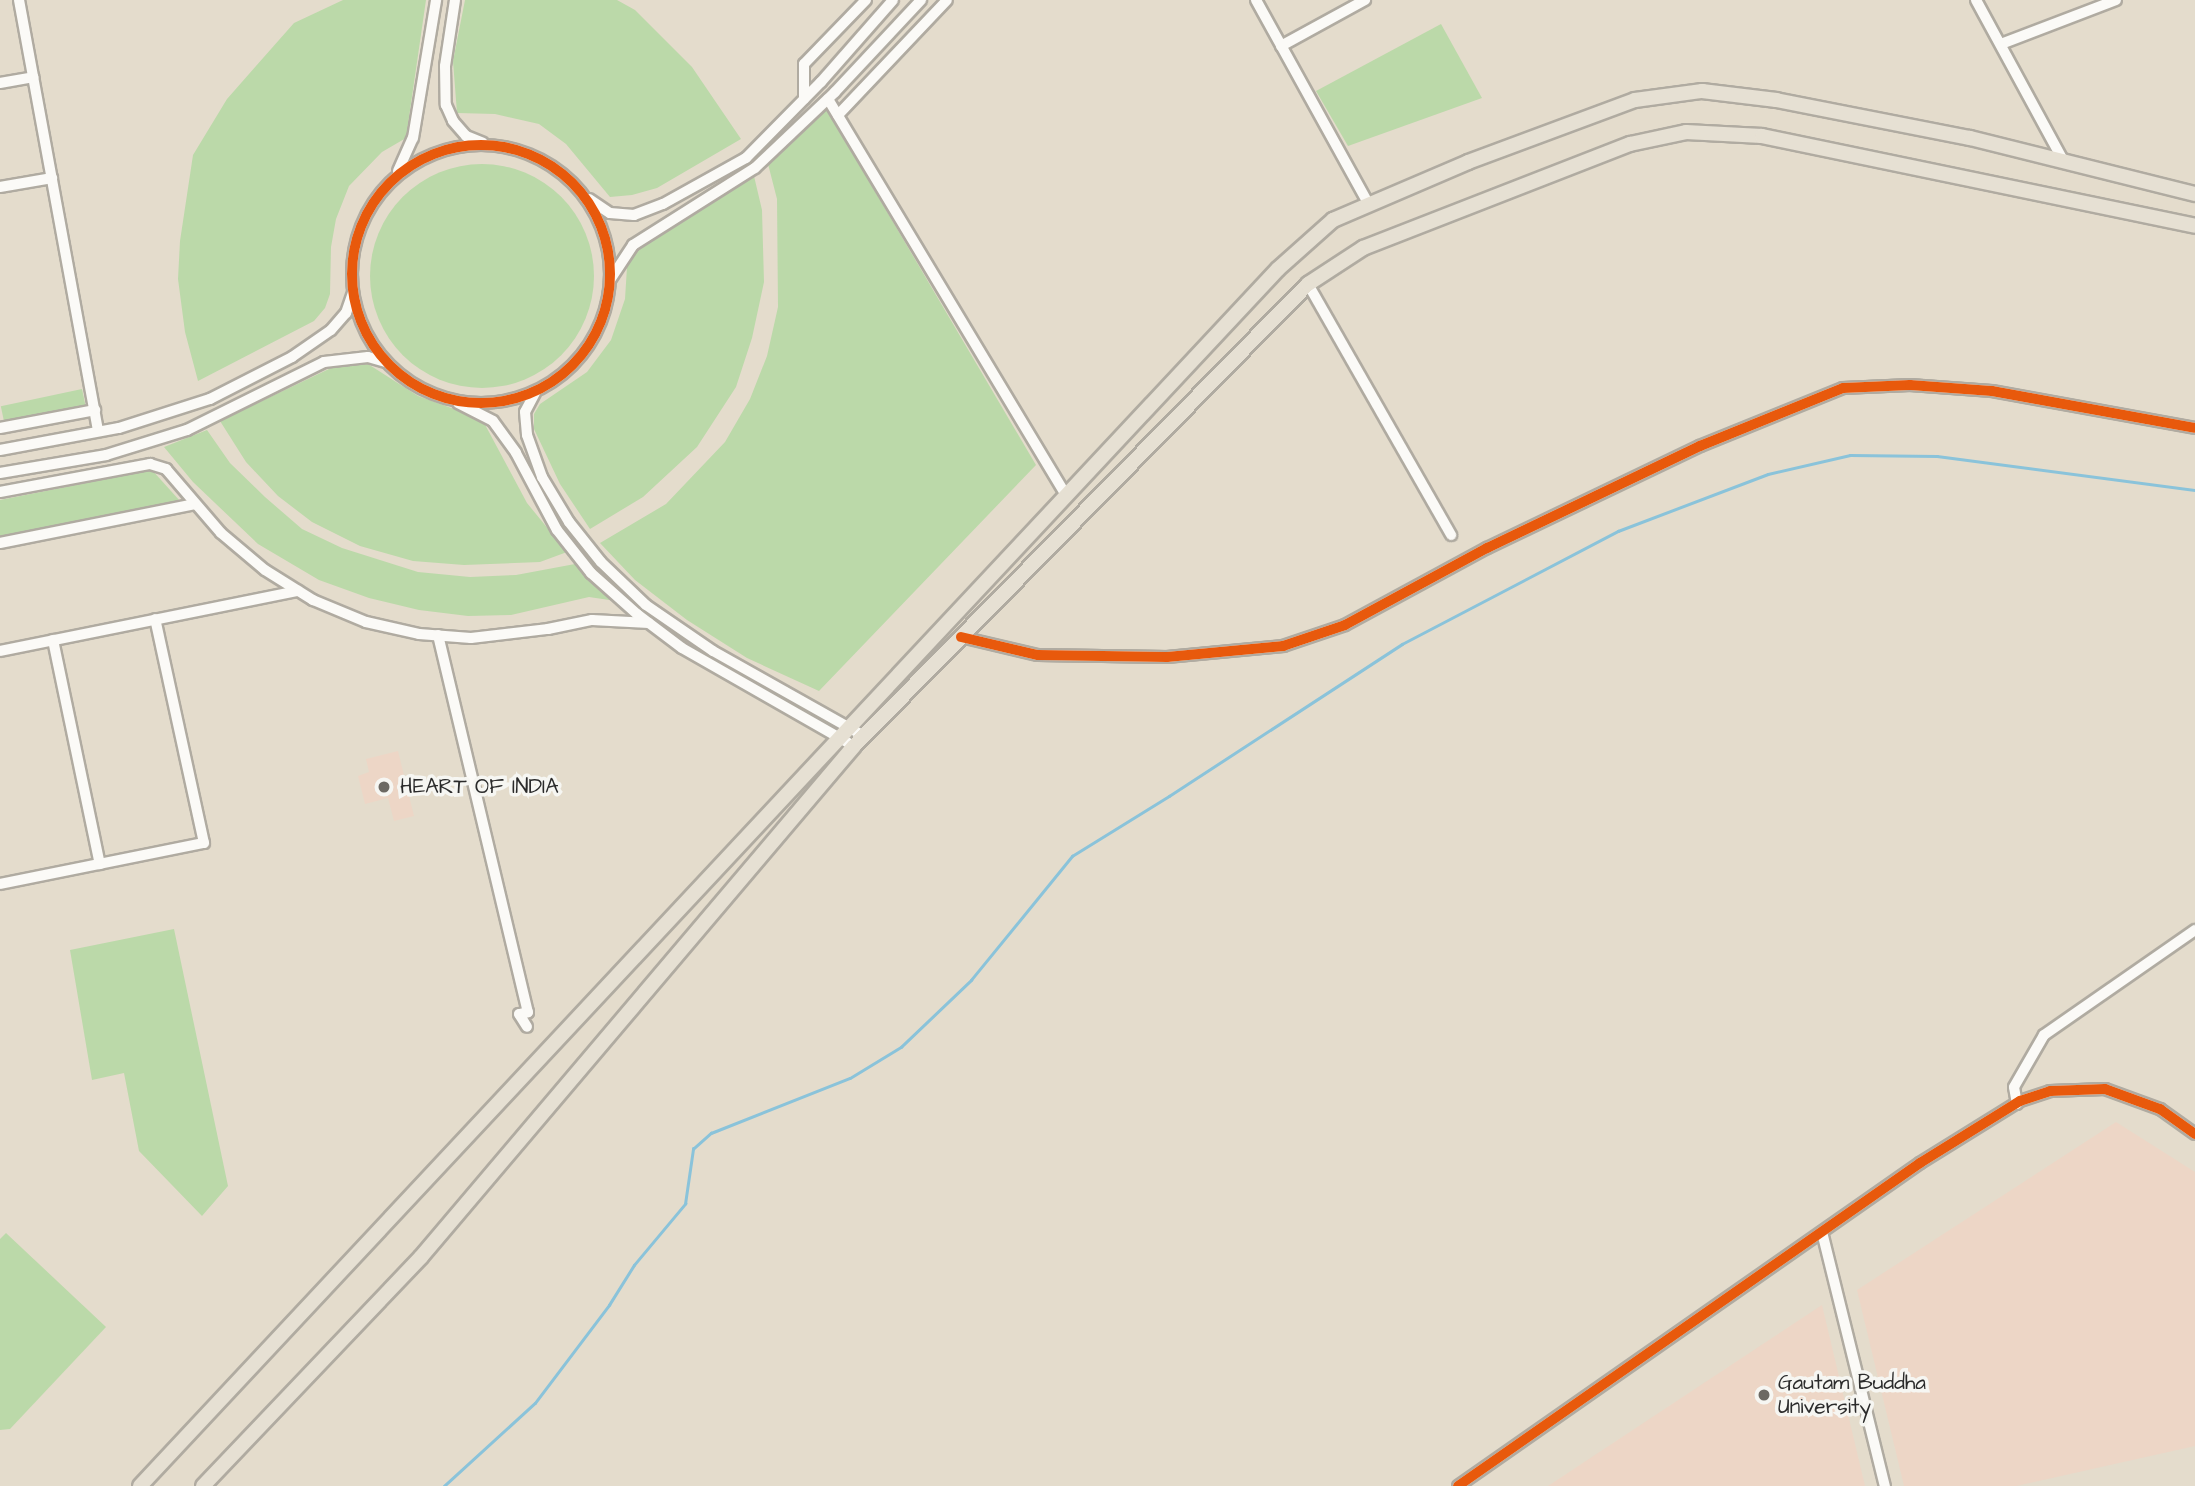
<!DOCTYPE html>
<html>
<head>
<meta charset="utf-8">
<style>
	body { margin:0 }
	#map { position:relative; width:2195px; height:1486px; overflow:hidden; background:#e4dccc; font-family:"Architects Daughter",sans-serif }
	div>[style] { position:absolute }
	.built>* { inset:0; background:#edd6c6 }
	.green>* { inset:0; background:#bbd9a9; transform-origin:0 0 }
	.round { border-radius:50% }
	.stream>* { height:2.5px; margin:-1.25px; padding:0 1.25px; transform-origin:1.25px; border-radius:1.25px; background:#8ac3da }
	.roads { filter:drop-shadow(2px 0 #b0aba1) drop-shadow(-2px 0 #b0aba1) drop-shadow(0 2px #b0aba1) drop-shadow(0 -2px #b0aba1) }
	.minor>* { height:10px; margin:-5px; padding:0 5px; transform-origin:5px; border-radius:5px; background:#fbfaf7 }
	.minor>.ring { margin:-5px; padding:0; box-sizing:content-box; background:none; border:10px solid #fbfaf7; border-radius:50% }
	.major>* { height:14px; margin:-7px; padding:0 7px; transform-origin:7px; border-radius:7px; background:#e6e0d3 }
	.cycleway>* { height:10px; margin:-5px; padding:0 5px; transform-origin:5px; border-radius:5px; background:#e8590c }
	.cycleway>.ring { margin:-5px; padding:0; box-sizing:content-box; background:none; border:10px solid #e8590c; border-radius:50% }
	.dots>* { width:19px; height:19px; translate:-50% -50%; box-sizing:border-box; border:4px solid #f6f6f2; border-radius:50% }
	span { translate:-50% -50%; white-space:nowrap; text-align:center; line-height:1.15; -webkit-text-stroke:7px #f6f6f2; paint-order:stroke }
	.poi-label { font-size:21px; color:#2b2b2b }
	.left { translate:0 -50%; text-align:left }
</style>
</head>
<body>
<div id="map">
	<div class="built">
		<i style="clip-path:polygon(398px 751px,414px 816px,394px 821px,388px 798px,365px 804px,358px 776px,369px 772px,366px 759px)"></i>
		<i style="clip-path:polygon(2116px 1122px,2195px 1172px,2195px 1446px,2016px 1486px,1904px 1486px,1857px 1290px)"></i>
		<i style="clip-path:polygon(1822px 1305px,1865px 1486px,1548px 1486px)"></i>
	</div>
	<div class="green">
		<i style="clip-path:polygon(343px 0,426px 0,406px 138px,382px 152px,349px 186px,336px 219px,331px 247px,330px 294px,325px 308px,314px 321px,198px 381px,185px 332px,178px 279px,180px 241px,193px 155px,227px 99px,294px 23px)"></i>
		<i style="clip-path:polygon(465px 0,617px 0,635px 10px,692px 67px,741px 139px,657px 188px,632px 195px,610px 197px,566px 144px,539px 124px,495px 114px,457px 113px,453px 61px)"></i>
		<i style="clip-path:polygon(1441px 24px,1482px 98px,1348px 146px,1316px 91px)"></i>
		<i style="clip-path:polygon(826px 108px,1036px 465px,819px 691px,747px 658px,687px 620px,635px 580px,600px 543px,666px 504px,725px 442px,750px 399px,767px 356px,778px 307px,777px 199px,768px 164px)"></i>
		<i class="round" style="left:370px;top:164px;width:224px;height:224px"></i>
		<i style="clip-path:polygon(754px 176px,762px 210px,764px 282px,752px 338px,736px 387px,697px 447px,643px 497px,590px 529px,560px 484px,534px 429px,534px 414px,540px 404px,587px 372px,611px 340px,625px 299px,627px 267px,636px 250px)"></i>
		<i style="clip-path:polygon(368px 364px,418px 396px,482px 419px,527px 503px,567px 552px,540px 562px,464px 565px,413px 561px,360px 546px,312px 522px,278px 496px,246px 462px,220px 421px,331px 368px)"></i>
		<i style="left:82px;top:389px;width:19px;height:83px;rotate:78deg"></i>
		<i style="clip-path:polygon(207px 430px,230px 463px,265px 497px,302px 529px,342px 548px,418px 572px,470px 577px,516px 575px,575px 564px,616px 601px,589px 597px,511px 615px,468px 616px,419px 610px,369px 598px,319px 580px,258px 544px,193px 482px,164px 447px)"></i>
		<i style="clip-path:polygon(152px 470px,180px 501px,0 536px,0 500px)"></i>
		<i style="clip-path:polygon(174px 929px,228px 1186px,202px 1216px,139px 1151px,124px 1073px,92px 1080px,70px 950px)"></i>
		<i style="clip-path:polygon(6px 1233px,106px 1327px,10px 1429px,0 1430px,0 1239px)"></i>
	</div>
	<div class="stream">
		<i style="left:444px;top:1486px;width:123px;rotate:-42.4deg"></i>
		<i style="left:535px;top:1403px;width:123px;rotate:-52.9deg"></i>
		<i style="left:609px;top:1305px;width:47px;rotate:-58deg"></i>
		<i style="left:634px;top:1265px;width:80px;rotate:-50.1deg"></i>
		<i style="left:685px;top:1204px;width:56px;rotate:-81.7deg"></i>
		<i style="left:693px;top:1149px;width:24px;rotate:-42deg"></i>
		<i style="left:711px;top:1133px;width:149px;rotate:-21.6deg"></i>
		<i style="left:850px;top:1078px;width:60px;rotate:-31.3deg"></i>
		<i style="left:901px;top:1047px;width:97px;rotate:-43.7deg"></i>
		<i style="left:971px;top:980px;width:160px;rotate:-50.8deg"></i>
		<i style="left:1072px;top:856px;width:114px;rotate:-31.7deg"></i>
		<i style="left:1169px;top:796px;width:278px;rotate:-33.1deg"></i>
		<i style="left:1402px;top:644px;width:244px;rotate:-27.6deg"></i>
		<i style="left:1618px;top:531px;width:160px;rotate:-20.8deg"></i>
		<i style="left:1768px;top:474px;width:84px;rotate:-13deg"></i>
		<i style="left:1850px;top:455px;width:87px;rotate:0.7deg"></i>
		<i style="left:1937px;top:456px;width:260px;rotate:7.5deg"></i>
	</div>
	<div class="roads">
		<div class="minor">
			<i style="left:19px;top:0;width:438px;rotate:79.6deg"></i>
			<i style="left:455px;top:0;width:67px;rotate:98.6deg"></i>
			<i style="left:445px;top:66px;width:39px;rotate:89deg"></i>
			<i style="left:446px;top:105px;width:17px;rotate:66deg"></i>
			<i style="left:453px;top:121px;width:20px;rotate:49deg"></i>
			<i style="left:466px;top:136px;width:18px;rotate:22deg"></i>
			<i style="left:1256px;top:0;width:234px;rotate:61.1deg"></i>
			<i style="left:1976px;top:0;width:184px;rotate:61.5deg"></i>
			<i style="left:2001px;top:44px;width:123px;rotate:-20.9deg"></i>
			<i style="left:1281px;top:46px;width:96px;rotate:-28.7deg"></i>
			<i style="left:0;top:83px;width:34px;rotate:-10deg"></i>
			<i style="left:804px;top:99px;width:35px;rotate:-90deg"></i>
			<i style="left:804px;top:64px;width:89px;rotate:-45.9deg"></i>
			<i style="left:828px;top:99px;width:463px;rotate:59deg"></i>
			<i style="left:838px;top:115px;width:158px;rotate:-46.5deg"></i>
			<i class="ring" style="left:352px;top:145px;width:248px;height:248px"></i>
			<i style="left:398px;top:171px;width:36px;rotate:-66deg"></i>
			<i style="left:413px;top:138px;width:140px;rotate:-80.5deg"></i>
			<i style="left:0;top:187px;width:53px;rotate:-9.8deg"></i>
			<i style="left:589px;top:199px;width:25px;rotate:34deg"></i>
			<i style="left:610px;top:213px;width:24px;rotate:5deg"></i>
			<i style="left:634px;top:215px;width:31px;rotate:-21deg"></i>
			<i style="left:663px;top:204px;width:95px;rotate:-29deg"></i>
			<i style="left:746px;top:158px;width:107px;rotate:-45.4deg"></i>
			<i style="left:821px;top:82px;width:109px;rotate:-48.7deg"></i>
			<i style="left:610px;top:280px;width:42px;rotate:-56.7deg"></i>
			<i style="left:633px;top:245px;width:144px;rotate:-32.3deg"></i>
			<i style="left:755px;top:168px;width:110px;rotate:-43.5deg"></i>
			<i style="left:835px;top:92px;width:126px;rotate:-46.9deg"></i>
			<i style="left:1308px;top:284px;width:289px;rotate:60.3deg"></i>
			<i style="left:535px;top:393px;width:21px;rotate:118deg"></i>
			<i style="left:525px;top:412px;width:23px;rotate:85deg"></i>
			<i style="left:527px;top:435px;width:45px;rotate:70.3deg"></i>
			<i style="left:542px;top:477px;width:52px;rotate:59deg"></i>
			<i style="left:569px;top:522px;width:51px;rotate:51.3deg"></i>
			<i style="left:601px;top:562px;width:62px;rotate:43.7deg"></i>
			<i style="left:646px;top:605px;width:81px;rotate:34.5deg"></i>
			<i style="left:713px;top:651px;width:173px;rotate:29.4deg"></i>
			<i style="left:458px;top:403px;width:39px;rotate:27deg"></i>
			<i style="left:493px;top:421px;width:39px;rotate:54deg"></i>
			<i style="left:516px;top:453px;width:87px;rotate:62deg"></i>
			<i style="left:557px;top:530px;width:55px;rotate:51.7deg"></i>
			<i style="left:591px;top:573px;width:62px;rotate:41.7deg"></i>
			<i style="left:637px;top:614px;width:56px;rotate:37.1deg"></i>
			<i style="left:682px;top:648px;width:198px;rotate:29.7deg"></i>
			<i style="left:0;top:428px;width:97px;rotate:-10.7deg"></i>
			<i style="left:0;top:450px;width:121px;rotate:-10.5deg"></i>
			<i style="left:119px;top:428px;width:96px;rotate:-17.7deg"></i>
			<i style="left:210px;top:399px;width:92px;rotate:-27.1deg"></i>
			<i style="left:292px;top:357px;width:47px;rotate:-34.7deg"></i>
			<i style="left:331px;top:330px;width:23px;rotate:-49deg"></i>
			<i style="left:346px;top:313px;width:21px;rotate:-71deg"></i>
			<i style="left:0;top:473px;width:108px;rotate:-9.6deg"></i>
			<i style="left:106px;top:455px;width:85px;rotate:-17.2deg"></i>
			<i style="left:187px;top:430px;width:153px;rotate:-26.4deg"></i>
			<i style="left:324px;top:362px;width:44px;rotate:-6.5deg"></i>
			<i style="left:368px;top:357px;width:19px;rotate:16deg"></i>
			<i style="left:0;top:492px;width:153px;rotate:-10.6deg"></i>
			<i style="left:150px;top:464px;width:17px;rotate:17deg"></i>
			<i style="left:166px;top:469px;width:84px;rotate:49.3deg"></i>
			<i style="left:221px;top:533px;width:57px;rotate:40.1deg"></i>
			<i style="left:265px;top:570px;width:57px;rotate:32deg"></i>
			<i style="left:313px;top:600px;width:57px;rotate:22.5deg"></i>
			<i style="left:366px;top:622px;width:54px;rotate:12.8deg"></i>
			<i style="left:419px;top:634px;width:52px;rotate:4.4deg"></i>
			<i style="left:471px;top:638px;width:78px;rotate:-6.7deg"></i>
			<i style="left:548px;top:629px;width:45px;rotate:-11.6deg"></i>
			<i style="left:592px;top:620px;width:57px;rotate:3deg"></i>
			<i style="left:0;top:543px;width:199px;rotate:-11.3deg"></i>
			<i style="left:438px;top:635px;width:388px;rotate:76.6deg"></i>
			<i style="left:528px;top:1012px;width:9px;rotate:167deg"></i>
			<i style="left:519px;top:1014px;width:15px;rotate:58deg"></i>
			<i style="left:961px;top:637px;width:79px;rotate:13.2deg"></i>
			<i style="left:1038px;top:655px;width:129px;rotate:0.9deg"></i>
			<i style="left:1167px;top:657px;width:117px;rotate:-5.4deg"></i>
			<i style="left:1283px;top:646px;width:65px;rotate:-18.7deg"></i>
			<i style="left:1345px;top:625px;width:162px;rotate:-28.5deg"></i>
			<i style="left:1487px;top:548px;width:236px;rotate:-25.6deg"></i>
			<i style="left:1700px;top:446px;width:154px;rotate:-22.1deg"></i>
			<i style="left:1843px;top:388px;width:67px;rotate:-2.6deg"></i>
			<i style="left:1910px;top:385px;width:82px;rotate:4.2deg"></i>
			<i style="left:1992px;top:391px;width:206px;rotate:10.3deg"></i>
			<i style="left:53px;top:640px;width:229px;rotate:78.2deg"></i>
			<i style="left:0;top:651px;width:304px;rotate:-11.4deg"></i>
			<i style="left:0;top:884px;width:208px;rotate:-11.4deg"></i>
			<i style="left:204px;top:843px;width:229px;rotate:-102.3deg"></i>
			<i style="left:2017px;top:1104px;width:17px;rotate:-100deg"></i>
			<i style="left:2014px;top:1087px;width:60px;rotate:-60deg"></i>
			<i style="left:2044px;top:1035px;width:184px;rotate:-34.8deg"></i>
			<i style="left:1822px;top:1232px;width:262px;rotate:76.1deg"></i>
			<i style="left:1458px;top:1486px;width:564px;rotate:-34.96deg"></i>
			<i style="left:1920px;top:1163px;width:118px;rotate:-31.8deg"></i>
			<i style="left:2020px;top:1101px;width:32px;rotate:-18deg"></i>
			<i style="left:2050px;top:1091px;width:55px;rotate:-2.1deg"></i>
			<i style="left:2105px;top:1089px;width:59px;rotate:20deg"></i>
			<i style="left:2160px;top:1109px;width:43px;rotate:35.5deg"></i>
		</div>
		<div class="major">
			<i style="left:140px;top:1486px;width:1666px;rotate:-46.92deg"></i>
			<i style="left:1278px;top:269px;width:74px;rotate:-41.7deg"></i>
			<i style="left:1333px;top:220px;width:147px;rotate:-23.2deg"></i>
			<i style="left:1468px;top:162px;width:178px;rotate:-20.4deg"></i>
			<i style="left:1635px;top:100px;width:68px;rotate:-7.7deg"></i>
			<i style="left:1702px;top:91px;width:75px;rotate:6.9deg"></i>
			<i style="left:1776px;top:100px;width:198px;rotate:11.1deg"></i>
			<i style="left:1970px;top:138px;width:232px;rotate:14deg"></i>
			<i style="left:203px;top:1486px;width:316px;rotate:-46.4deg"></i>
			<i style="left:421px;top:1257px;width:670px;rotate:-49.72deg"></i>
			<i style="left:854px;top:746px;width:648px;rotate:-45.5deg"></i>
			<i style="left:1308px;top:284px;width:66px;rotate:-33.2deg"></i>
			<i style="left:1363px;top:248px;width:287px;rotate:-21.3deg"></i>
			<i style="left:1630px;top:144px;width:57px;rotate:-12.1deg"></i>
			<i style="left:1686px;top:132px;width:76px;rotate:3deg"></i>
			<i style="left:1762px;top:136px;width:442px;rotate:11.7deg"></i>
		</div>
	</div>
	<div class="cycleway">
		<i class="ring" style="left:352px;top:145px;width:248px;height:248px"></i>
		<i style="left:961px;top:637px;width:79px;rotate:13.2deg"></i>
		<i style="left:1038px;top:655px;width:129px;rotate:0.9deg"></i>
		<i style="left:1167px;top:657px;width:117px;rotate:-5.4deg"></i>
		<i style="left:1283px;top:646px;width:65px;rotate:-18.7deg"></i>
		<i style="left:1345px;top:625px;width:162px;rotate:-28.5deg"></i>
		<i style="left:1487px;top:548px;width:236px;rotate:-25.6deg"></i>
		<i style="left:1700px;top:446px;width:154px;rotate:-22.1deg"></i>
		<i style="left:1843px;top:388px;width:67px;rotate:-2.6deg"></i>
		<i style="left:1910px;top:385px;width:82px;rotate:4.2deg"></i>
		<i style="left:1992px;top:391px;width:206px;rotate:10.3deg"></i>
		<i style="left:1458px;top:1486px;width:564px;rotate:-34.96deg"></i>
		<i style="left:1920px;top:1163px;width:118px;rotate:-31.8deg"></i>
		<i style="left:2020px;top:1101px;width:32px;rotate:-18deg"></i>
		<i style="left:2050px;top:1091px;width:55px;rotate:-2.1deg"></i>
		<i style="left:2105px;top:1089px;width:59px;rotate:20deg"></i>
		<i style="left:2160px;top:1109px;width:43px;rotate:35.5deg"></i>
	</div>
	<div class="dots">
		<i style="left:384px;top:787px;background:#6c6963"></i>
		<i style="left:1764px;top:1395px;background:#6c6963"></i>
	</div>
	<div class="poi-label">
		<span class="left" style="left:400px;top:787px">HEART OF INDIA</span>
		<span class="left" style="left:1778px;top:1395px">Gautam Buddha<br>University</span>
	</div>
</div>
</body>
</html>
